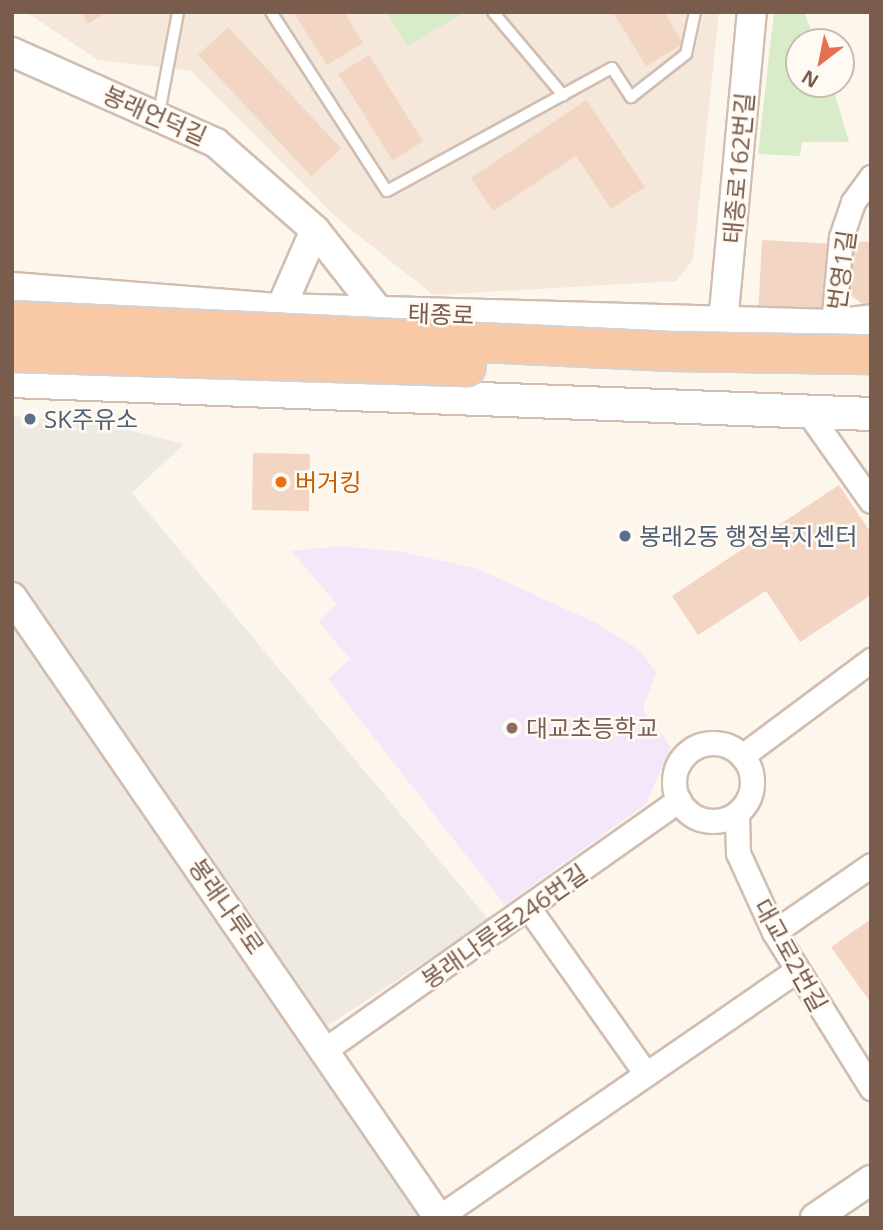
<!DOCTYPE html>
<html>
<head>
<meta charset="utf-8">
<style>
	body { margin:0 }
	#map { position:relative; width:883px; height:1230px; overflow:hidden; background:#fdf6ec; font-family:"Open Sans","Noto Sans KR",sans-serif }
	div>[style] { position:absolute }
	.residential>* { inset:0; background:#f5e8da }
	.industrial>* { inset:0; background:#efe9e4 }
	.education>* { inset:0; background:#f3e8fa }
	.green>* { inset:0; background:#d8ecc9 }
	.building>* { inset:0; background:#f3d5c3; transform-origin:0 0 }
	.roads { filter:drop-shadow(2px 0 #d1beb0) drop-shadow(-2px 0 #d1beb0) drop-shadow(0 2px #d1beb0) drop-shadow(0 -2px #d1beb0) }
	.service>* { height:10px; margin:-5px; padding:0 5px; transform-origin:5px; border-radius:5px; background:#fff }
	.minor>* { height:23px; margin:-11.5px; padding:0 11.5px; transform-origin:11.5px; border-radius:11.5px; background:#fff }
	.minor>.ring { margin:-11.5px; padding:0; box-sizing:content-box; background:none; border:23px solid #fff; border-radius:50% }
	.tertiary>* { height:28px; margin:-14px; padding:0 14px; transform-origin:14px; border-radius:14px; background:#fff }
	.secondary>* { height:32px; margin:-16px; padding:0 16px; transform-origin:16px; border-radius:16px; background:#fff }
	.bridges { filter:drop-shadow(2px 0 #dad1cd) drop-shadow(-2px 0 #dad1cd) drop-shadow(0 2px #dad1cd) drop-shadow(0 -2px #dad1cd) }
	.trunk-bridge>* { height:37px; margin:-18.5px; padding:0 18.5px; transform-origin:18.5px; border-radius:18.5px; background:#f9c8a4 }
	.dots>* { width:19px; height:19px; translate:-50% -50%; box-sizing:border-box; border:4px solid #fffaf3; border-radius:50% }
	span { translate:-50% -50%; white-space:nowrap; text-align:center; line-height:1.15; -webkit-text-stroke:5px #fffaf3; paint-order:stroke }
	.street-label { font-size:24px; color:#7a5c4d }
	.service-label { font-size:24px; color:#4e5e75 }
	.left { translate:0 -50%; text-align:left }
	.food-label { font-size:24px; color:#c56008 }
	.education-label { font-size:24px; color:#785e54 }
	.frame { position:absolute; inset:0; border:14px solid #7a5c4d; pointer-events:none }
	.north { position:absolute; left:785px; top:28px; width:70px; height:70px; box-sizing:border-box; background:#fffaf3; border:2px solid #cabbb1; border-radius:50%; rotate:212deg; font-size:19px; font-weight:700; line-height:28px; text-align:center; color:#7a5c4d }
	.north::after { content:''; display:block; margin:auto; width:24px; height:32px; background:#e76f51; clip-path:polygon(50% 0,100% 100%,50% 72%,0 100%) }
</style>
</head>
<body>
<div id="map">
	<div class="residential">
		<i style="clip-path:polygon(26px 12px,719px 12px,693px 260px,676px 281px,433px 295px,339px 220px,191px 71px,98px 60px)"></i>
	</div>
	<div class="industrial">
		<i style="clip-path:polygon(12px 416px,108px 425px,184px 444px,132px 493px,489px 920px,301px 1043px,419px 1218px,12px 1218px)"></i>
	</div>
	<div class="education">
		<i style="clip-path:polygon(340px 546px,404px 552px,478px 569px,594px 622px,638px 649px,656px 672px,643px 709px,671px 747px,646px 804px,505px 905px,328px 679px,350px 659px,319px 622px,337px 604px,291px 551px)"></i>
	</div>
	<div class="green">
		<i style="clip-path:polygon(387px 12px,458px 12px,460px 15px,407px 46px)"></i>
		<i style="clip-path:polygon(774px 12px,804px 12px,816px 42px,799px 42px,799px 84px,832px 84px,849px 142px,802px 142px,800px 156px,758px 154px)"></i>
	</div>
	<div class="building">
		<i style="clip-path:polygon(81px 12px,107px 12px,88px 24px)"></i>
		<i style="clip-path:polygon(293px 12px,344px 12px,363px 43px,327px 65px)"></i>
		<i style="clip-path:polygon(613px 12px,664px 12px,683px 44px,646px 66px)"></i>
		<i style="left:228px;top:27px;width:166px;height:41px;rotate:47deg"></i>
		<i style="left:369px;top:55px;width:102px;height:36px;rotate:58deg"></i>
		<i style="clip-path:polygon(586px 100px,645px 187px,611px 209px,576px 156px,493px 211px,471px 178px)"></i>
		<i style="left:762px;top:240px;width:70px;height:67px;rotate:3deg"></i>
		<i style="clip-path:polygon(849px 241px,871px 242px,871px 311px,848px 293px)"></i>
		<i style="left:253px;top:453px;width:57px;height:57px;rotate:1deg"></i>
		<i style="clip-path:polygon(839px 485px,871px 533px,871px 595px,800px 642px,766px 591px,698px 635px,672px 596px)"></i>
		<i style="clip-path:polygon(871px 919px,871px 1003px,831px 947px)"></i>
	</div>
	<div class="roads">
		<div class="service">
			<i style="left:271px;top:12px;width:213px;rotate:57.1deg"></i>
			<i style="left:387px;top:191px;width:256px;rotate:-28.7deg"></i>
			<i style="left:612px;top:68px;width:35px;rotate:57deg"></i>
			<i style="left:631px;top:97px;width:70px;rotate:-38deg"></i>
			<i style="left:686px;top:54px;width:43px;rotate:-77.9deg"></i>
			<i style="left:493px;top:12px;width:109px;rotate:49.9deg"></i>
			<i style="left:159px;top:113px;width:103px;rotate:-79.3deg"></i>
		</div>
		<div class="minor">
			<i style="left:833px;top:326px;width:89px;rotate:-84.9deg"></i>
			<i style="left:841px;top:237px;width:37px;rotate:-71deg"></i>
			<i style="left:853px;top:202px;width:31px;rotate:-54deg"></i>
			<i style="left:807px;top:411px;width:110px;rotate:54.6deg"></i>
			<i class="ring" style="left:674px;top:743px;width:55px;height:55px"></i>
			<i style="left:742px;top:756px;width:161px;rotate:-36.7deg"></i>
			<i style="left:737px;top:813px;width:40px;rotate:88.6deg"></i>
			<i style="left:738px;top:853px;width:87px;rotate:65.5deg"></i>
			<i style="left:774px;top:932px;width:184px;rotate:58.1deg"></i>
			<i style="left:530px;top:910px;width:201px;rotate:54.7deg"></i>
			<i style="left:774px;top:932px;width:118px;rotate:-34.6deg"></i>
			<i style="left:326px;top:1049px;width:432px;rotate:-35.2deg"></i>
			<i style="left:439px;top:1217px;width:433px;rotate:-34.6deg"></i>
		</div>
		<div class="tertiary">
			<i style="left:12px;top:52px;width:223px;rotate:24deg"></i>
			<i style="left:216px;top:143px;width:132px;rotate:41.3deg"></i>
			<i style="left:315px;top:230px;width:125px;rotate:51.8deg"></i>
			<i style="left:280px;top:310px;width:87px;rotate:-66.4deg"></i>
			<i style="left:723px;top:323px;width:312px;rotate:-84.7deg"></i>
			<i style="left:12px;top:597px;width:754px;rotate:55.49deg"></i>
			<i style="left:815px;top:1218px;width:68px;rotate:-34.2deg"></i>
		</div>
		<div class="secondary">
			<i style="left:12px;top:289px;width:269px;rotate:4.5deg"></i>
			<i style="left:280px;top:310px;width:553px;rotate:1.66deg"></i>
			<i style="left:833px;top:326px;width:38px;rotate:-7deg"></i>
			<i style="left:12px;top:381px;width:860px;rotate:2.2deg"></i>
		</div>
	</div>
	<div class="bridges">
		<div class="trunk-bridge">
			<i style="left:12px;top:320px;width:660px;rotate:2.69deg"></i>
			<i style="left:671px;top:351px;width:200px;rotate:0.9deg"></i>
			<i style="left:12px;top:352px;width:454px;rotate:1.8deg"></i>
		</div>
	</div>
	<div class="dots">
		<i style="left:30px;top:419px;background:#5c6f8a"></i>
		<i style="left:281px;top:482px;background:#e8710a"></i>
		<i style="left:625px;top:536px;background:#5c6f8a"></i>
		<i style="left:512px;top:728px;background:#8d6e63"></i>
	</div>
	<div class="street-label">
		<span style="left:155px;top:115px;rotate:24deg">봉래언덕길</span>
		<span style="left:738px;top:168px;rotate:-85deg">태종로162번길</span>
		<span style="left:841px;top:270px;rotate:-82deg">번영1길</span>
		<span style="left:441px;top:314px;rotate:2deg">태종로</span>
		<span style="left:227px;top:906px;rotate:55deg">봉래나루로</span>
		<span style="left:504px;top:926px;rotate:-35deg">봉래나루로246번길</span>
		<span style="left:791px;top:955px;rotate:61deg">대교로2번길</span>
	</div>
	<div class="service-label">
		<span class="left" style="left:44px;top:419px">SK주유소</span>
		<span class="left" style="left:639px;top:536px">봉래2동 행정복지센터</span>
	</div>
	<div class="food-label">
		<span class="left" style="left:295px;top:482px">버거킹</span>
	</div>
	<div class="education-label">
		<span class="left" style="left:526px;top:728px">대교초등학교</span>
	</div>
	<div class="frame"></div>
	<div class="north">N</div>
</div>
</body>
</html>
